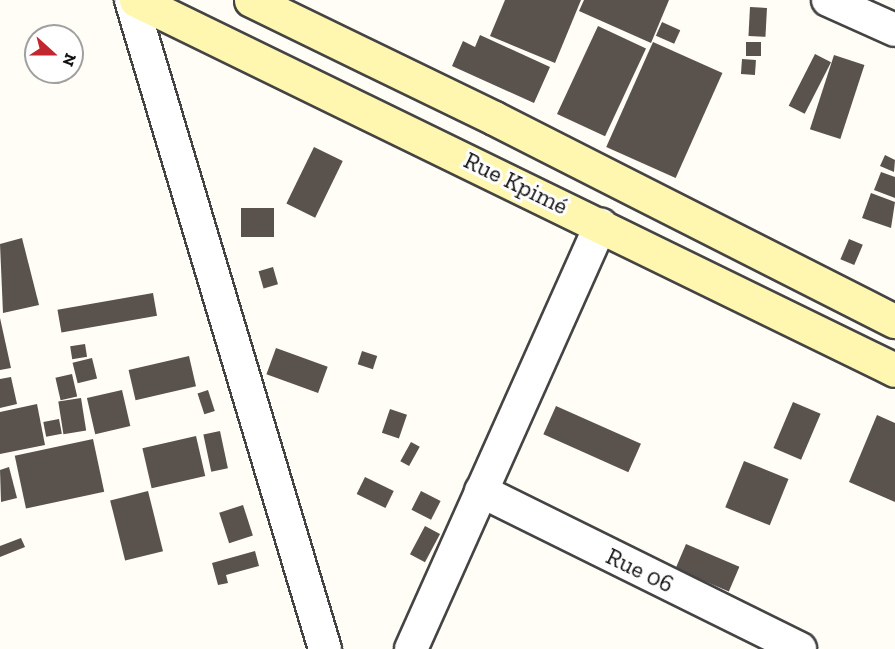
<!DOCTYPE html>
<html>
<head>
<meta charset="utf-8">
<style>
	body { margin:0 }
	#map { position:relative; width:895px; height:649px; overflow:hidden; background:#fffdf5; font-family:"Zilla Slab",serif }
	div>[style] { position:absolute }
	.building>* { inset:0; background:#5a524d; transform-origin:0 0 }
	.roads { filter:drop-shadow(2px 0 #444) drop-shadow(-2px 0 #444) drop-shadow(0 2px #444) drop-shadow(0 -2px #444) }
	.minor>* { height:32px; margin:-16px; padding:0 16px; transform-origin:16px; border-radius:16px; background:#fff }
	.secondary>* { height:33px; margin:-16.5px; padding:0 16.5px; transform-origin:16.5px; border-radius:16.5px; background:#fff6b0 }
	span { translate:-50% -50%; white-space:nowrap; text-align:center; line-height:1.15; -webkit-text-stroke:6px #fff; paint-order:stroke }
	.street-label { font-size:24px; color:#111 }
	.north { position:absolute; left:24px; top:24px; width:60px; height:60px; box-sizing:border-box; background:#fff; border:2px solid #a0a0a0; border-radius:50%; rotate:111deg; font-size:16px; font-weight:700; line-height:24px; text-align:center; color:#111 }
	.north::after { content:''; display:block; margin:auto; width:21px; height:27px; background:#c4262e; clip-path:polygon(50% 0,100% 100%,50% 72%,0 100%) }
</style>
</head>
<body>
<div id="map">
	<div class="building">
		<i style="clip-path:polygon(505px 0,581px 0,555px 63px,490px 36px)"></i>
		<i style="clip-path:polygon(584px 0,669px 0,651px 43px,579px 11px)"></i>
		<i style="left:750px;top:7px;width:17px;height:29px;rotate:3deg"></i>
		<i style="left:662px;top:22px;width:20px;height:15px;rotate:24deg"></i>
		<i style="left:598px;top:26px;width:53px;height:97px;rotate:25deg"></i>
		<i style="clip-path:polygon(480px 35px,550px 67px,534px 103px,452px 66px,463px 41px,475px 47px)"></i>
		<i style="left:653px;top:42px;width:76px;height:115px;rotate:24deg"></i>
		<i style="left:746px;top:42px;width:15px;height:14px"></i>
		<i style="left:815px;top:54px;width:18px;height:58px;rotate:27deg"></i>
		<i style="left:834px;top:55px;width:32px;height:78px;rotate:18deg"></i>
		<i style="left:742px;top:59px;width:14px;height:15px;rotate:4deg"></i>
		<i style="left:314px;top:147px;width:32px;height:63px;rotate:26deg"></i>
		<i style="clip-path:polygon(885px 155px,895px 160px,894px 172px,880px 166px)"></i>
		<i style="clip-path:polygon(881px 172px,895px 177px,895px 198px,874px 190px)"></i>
		<i style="clip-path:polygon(871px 193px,895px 202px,891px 228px,862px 218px)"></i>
		<i style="left:274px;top:208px;width:29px;height:33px;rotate:90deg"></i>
		<i style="clip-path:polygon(22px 238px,39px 305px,3px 313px,0 244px)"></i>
		<i style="left:849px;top:239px;width:15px;height:22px;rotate:23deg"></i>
		<i style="left:273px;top:267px;width:18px;height:15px;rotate:74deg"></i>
		<i style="left:153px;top:293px;width:23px;height:97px;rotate:80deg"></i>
		<i style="clip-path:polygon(0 318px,11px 368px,0 370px)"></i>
		<i style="left:85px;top:344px;width:13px;height:15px;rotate:81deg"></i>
		<i style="left:276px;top:348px;width:55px;height:28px;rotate:20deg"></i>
		<i style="left:362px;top:351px;width:16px;height:14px;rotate:18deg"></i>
		<i style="left:189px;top:356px;width:31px;height:62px;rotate:77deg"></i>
		<i style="left:92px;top:358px;width:21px;height:20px;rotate:76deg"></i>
		<i style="left:72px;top:374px;width:23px;height:17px;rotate:77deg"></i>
		<i style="clip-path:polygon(11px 377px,17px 404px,0 408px,0 379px)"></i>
		<i style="left:122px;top:390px;width:37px;height:36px;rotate:77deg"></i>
		<i style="left:208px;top:390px;width:22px;height:11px;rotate:72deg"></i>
		<i style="left:81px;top:398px;width:33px;height:23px;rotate:81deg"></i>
		<i style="left:793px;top:402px;width:30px;height:50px;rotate:23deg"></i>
		<i style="clip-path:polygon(37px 404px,45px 445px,0 454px,0 412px)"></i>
		<i style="left:556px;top:406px;width:93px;height:31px;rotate:24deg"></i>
		<i style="left:390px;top:409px;width:18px;height:25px;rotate:19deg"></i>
		<i style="clip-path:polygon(877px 415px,895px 423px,895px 502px,849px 482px)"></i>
		<i style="left:59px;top:419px;width:15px;height:16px;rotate:79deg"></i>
		<i style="left:220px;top:431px;width:38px;height:17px;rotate:78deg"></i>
		<i style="left:196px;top:436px;width:41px;height:55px;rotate:77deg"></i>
		<i style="left:93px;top:439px;width:54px;height:80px;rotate:78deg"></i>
		<i style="left:411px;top:442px;width:10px;height:22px;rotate:29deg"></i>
		<i style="left:744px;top:461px;width:48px;height:50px;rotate:22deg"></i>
		<i style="clip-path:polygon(9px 467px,17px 498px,1px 502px,0 470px)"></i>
		<i style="left:365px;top:477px;width:32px;height:19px;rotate:26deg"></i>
		<i style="left:148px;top:491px;width:62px;height:39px;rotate:76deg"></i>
		<i style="left:421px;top:491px;width:22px;height:21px;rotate:27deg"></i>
		<i style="left:243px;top:505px;width:32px;height:25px;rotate:72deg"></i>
		<i style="left:425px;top:526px;width:17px;height:32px;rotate:28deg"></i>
		<i style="clip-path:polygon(21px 538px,25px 547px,0 557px,0 546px)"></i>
		<i style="left:686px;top:544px;width:58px;height:27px;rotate:23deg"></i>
		<i style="clip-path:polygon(255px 551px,259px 566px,226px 575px,228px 583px,218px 585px,212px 563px)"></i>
	</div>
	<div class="roads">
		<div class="minor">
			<i style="left:131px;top:0;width:677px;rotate:73.36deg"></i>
			<i style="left:828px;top:0;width:73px;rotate:24.1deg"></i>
			<i style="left:481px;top:491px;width:356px;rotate:26.3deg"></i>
			<i style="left:411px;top:649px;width:465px;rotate:-65.9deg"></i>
		</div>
		<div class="secondary">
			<i style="left:136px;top:0;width:844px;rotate:25.99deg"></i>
			<i style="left:251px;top:0;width:270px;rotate:25.9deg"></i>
			<i style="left:494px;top:118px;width:449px;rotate:26.9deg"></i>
		</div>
	</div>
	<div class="street-label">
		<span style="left:516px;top:183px;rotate:26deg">Rue Kpimé</span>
		<span style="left:640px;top:570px;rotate:26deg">Rue 06</span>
	</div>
	<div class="north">N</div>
</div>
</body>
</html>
